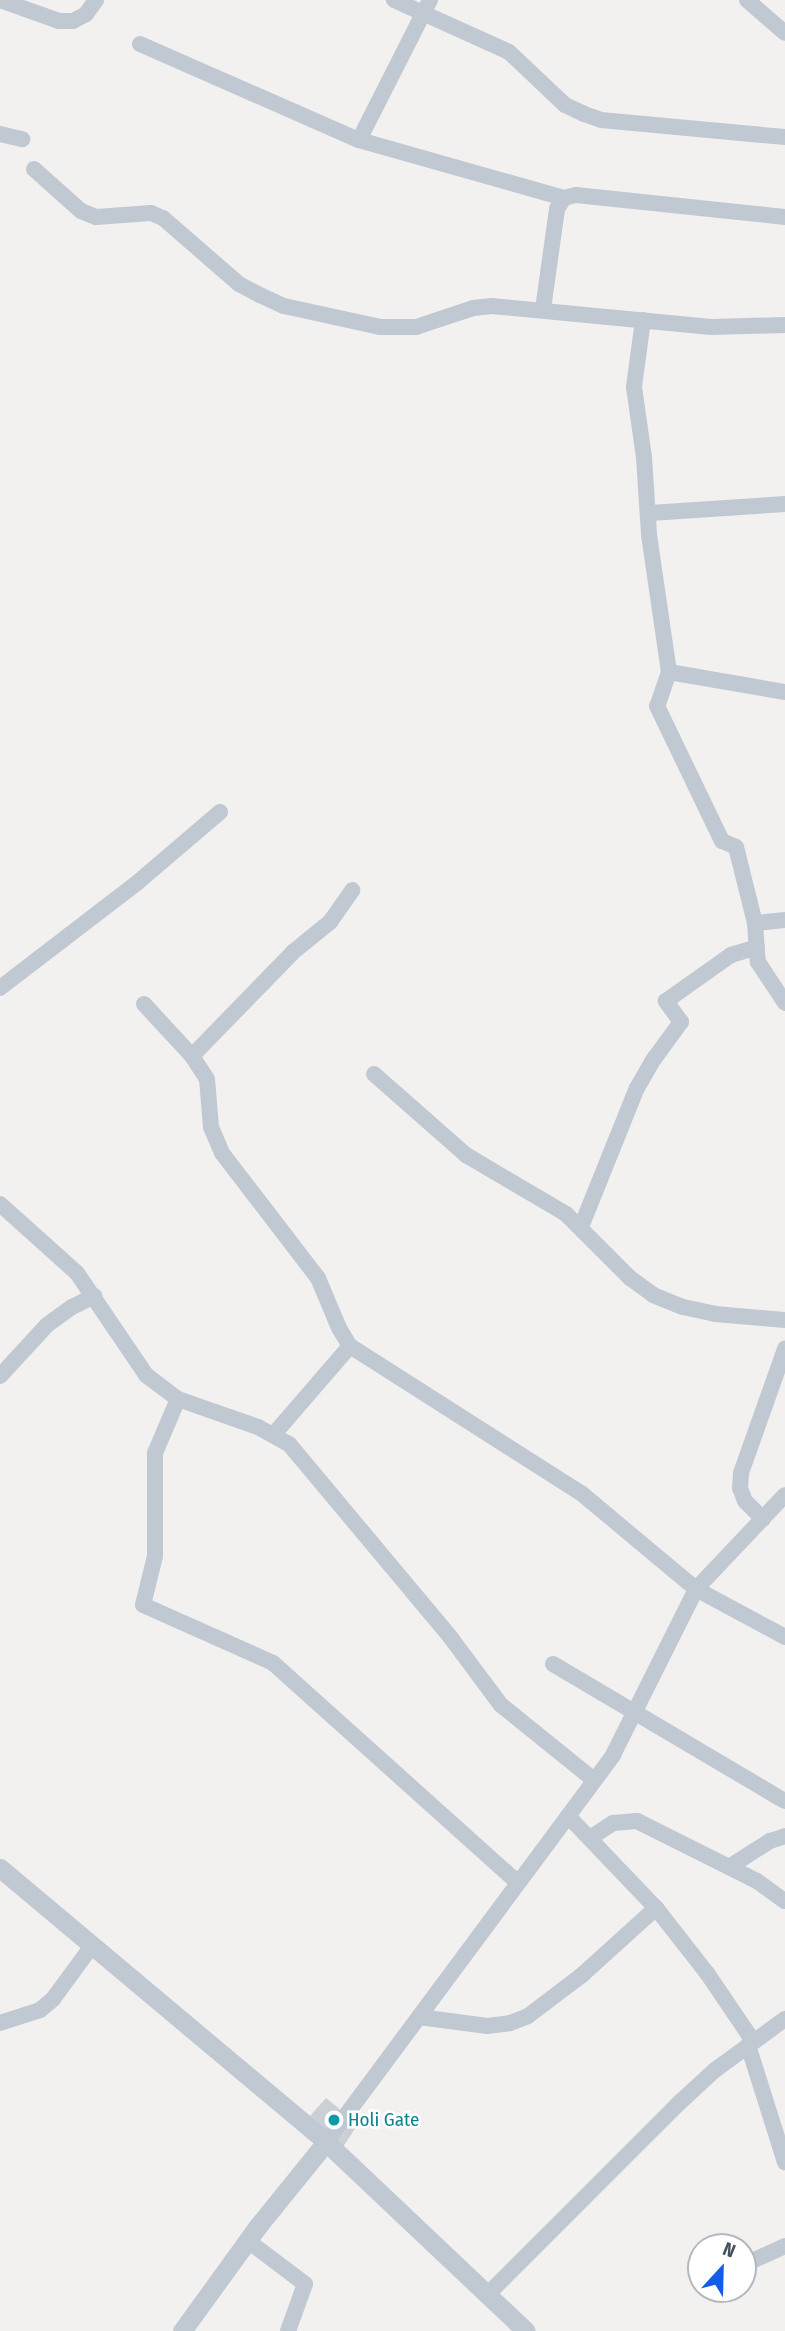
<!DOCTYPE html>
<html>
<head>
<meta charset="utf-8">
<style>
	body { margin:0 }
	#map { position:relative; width:785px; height:2331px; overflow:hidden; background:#f3f0f0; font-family:"Fira Sans Condensed",sans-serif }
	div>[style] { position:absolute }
	.building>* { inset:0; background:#cccfd5 }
	.minor>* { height:16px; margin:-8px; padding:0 8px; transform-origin:8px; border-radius:8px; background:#c0c9d2 }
	.tertiary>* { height:19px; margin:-9.5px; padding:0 9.5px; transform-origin:9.5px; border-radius:9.5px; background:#c0c9d2 }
	.dots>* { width:19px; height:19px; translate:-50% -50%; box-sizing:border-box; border:4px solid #fff; border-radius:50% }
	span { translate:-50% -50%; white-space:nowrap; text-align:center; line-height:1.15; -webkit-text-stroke:5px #fff; paint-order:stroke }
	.culture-label { font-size:19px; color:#0d838f }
	.left { translate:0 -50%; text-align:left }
	.north { position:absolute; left:687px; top:2233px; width:70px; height:70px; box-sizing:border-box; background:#fff; border:2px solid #b5b9bf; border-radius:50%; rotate:22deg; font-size:19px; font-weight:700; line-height:28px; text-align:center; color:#47515e }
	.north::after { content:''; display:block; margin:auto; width:24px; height:32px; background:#145de9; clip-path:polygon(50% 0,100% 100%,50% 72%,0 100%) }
</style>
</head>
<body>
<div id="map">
	<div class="building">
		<i style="clip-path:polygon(326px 2098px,358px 2124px,343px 2147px,310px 2116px)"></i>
	</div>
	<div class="minor">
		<i style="left:0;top:0;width:63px;rotate:19.6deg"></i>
		<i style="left:59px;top:21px;width:14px"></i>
		<i style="left:73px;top:21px;width:15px;rotate:-28deg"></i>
		<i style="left:86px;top:14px;width:17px;rotate:-54deg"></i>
		<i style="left:394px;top:0;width:126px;rotate:24.3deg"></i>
		<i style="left:509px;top:52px;width:77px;rotate:43.4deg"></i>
		<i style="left:565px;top:105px;width:21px;rotate:25deg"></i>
		<i style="left:584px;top:114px;width:18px;rotate:19deg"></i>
		<i style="left:601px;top:120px;width:185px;rotate:5.3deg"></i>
		<i style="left:747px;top:0;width:50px;rotate:41deg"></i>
		<i style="left:140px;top:44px;width:239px;rotate:23.7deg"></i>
		<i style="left:359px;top:140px;width:213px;rotate:15.8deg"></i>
		<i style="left:0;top:134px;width:23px;rotate:13deg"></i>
		<i style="left:359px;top:140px;width:157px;rotate:-63.1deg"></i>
		<i style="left:34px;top:169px;width:63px;rotate:41.8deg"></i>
		<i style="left:81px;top:211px;width:16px;rotate:22deg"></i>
		<i style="left:96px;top:217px;width:55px;rotate:-4.2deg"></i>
		<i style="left:151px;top:213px;width:13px;rotate:23deg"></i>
		<i style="left:163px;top:218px;width:101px;rotate:41deg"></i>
		<i style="left:239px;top:284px;width:24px;rotate:28deg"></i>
		<i style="left:260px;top:295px;width:26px;rotate:25deg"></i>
		<i style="left:284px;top:306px;width:98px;rotate:12.3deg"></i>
		<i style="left:380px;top:327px;width:36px"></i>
		<i style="left:416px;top:327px;width:60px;rotate:-18.4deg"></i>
		<i style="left:473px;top:308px;width:19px;rotate:-6deg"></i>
		<i style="left:492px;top:306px;width:220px;rotate:5.5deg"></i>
		<i style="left:711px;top:327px;width:74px;rotate:-1.5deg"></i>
		<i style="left:543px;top:309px;width:101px;rotate:-82deg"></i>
		<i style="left:557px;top:209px;width:13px;rotate:-58deg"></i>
		<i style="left:564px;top:198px;width:12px;rotate:-14deg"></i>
		<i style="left:576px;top:195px;width:210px;rotate:6deg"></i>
		<i style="left:643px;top:320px;width:68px;rotate:97.7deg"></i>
		<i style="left:634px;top:387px;width:71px;rotate:81.9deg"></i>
		<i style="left:644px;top:457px;width:78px;rotate:86.3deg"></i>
		<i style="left:649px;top:535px;width:138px;rotate:81.7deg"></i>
		<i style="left:669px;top:672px;width:36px;rotate:109deg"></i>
		<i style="left:657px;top:706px;width:150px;rotate:64.3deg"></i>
		<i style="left:722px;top:841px;width:15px;rotate:23deg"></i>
		<i style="left:736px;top:847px;width:78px;rotate:76deg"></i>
		<i style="left:650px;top:513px;width:135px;rotate:-3.8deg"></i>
		<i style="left:669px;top:672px;width:118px;rotate:9.8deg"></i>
		<i style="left:785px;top:920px;width:30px;rotate:174deg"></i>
		<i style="left:755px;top:923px;width:39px;rotate:86deg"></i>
		<i style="left:758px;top:962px;width:49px;rotate:56.6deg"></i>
		<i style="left:0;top:988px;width:174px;rotate:-37.5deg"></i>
		<i style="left:138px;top:882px;width:108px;rotate:-40.5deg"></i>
		<i style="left:144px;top:1004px;width:71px;rotate:47.3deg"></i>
		<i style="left:192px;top:1056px;width:27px;rotate:57deg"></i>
		<i style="left:207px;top:1079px;width:48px;rotate:85.2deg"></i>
		<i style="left:211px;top:1127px;width:28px;rotate:67deg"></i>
		<i style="left:222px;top:1153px;width:158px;rotate:52.5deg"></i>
		<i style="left:318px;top:1278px;width:54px;rotate:67.2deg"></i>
		<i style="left:339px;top:1328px;width:21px;rotate:59deg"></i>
		<i style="left:350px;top:1346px;width:274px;rotate:32.5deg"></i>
		<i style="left:581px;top:1493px;width:150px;rotate:39.9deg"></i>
		<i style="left:696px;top:1589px;width:101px;rotate:28.3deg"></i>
		<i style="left:192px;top:1056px;width:145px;rotate:-45.8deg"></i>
		<i style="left:293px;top:952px;width:48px;rotate:-39deg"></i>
		<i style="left:330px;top:922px;width:39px;rotate:-55deg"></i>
		<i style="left:374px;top:1074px;width:123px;rotate:41.4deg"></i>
		<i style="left:466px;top:1155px;width:116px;rotate:30.5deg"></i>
		<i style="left:566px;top:1214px;width:91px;rotate:45deg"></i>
		<i style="left:630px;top:1278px;width:29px;rotate:36deg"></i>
		<i style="left:653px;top:1295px;width:32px;rotate:22deg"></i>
		<i style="left:683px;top:1307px;width:33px;rotate:12deg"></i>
		<i style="left:715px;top:1314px;width:70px;rotate:4.9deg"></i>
		<i style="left:0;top:1204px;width:103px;rotate:41.9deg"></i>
		<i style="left:77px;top:1273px;width:123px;rotate:55.9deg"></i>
		<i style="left:146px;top:1375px;width:40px;rotate:37deg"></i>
		<i style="left:178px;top:1399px;width:85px;rotate:19.3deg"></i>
		<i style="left:258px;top:1427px;width:35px;rotate:29deg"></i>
		<i style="left:289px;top:1444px;width:253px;rotate:50.1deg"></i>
		<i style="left:451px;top:1638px;width:84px;rotate:53.3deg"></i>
		<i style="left:501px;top:1705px;width:119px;rotate:38.9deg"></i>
		<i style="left:581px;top:1227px;width:150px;rotate:-68.1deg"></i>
		<i style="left:637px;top:1088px;width:34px;rotate:-60deg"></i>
		<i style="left:654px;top:1059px;width:46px;rotate:-53.9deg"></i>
		<i style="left:681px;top:1022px;width:26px;rotate:-126deg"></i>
		<i style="left:666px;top:1001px;width:80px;rotate:-35.3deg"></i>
		<i style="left:731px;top:955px;width:27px;rotate:-17deg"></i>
		<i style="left:0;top:1376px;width:69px;rotate:-47.3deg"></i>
		<i style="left:47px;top:1325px;width:31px;rotate:-36deg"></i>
		<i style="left:72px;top:1307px;width:25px;rotate:-26deg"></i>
		<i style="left:178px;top:1399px;width:59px;rotate:113.1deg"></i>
		<i style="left:155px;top:1453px;width:103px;rotate:90deg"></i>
		<i style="left:155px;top:1556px;width:50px;rotate:103.8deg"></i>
		<i style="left:143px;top:1605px;width:142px;rotate:24deg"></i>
		<i style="left:273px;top:1663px;width:329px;rotate:41.9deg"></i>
		<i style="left:274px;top:1434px;width:116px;rotate:-49.2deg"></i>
		<i style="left:763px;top:1519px;width:25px;rotate:-135deg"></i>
		<i style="left:745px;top:1501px;width:14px;rotate:-111deg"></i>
		<i style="left:740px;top:1488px;width:15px;rotate:-86deg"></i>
		<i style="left:741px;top:1473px;width:132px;rotate:-70.5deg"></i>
		<i style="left:553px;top:1664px;width:269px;rotate:30.6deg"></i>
		<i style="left:568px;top:1816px;width:127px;rotate:46.3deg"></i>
		<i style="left:656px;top:1908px;width:83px;rotate:51.9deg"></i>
		<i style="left:707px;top:1973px;width:82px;rotate:55.9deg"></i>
		<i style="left:590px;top:1838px;width:27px;rotate:-33deg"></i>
		<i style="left:613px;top:1823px;width:24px;rotate:-5deg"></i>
		<i style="left:637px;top:1821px;width:134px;rotate:26.6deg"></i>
		<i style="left:757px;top:1881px;width:34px;rotate:36deg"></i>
		<i style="left:729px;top:1867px;width:49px;rotate:-32.4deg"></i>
		<i style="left:770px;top:1841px;width:16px;rotate:-18deg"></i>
		<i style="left:419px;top:2017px;width:69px;rotate:7.5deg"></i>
		<i style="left:487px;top:2026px;width:23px;rotate:-7deg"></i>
		<i style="left:510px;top:2023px;width:19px;rotate:-21deg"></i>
		<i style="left:528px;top:2016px;width:68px;rotate:-37.2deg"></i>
		<i style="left:582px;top:1975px;width:100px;rotate:-42.2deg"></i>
		<i style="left:0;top:2023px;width:42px;rotate:-18deg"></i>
		<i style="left:40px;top:2010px;width:17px;rotate:-40deg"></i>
		<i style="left:53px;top:1999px;width:66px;rotate:-53.7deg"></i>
		<i style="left:748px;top:2045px;width:123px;rotate:72.5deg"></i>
		<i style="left:326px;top:2142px;width:482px;rotate:-53.4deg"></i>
		<i style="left:613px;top:1755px;width:186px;rotate:-63.4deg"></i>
		<i style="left:696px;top:1589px;width:129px;rotate:-46.6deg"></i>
		<i style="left:248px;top:2241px;width:71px;rotate:37deg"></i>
		<i style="left:305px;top:2284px;width:50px;rotate:109.9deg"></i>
		<i style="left:743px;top:2265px;width:46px;rotate:-24.3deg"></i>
		<i style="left:487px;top:2295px;width:270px;rotate:-45deg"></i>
		<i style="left:678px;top:2104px;width:50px;rotate:-42.6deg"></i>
		<i style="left:715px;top:2070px;width:87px;rotate:-36.1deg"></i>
	</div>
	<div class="tertiary">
		<i style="left:0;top:1868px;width:426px;rotate:40deg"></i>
		<i style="left:326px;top:2142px;width:275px;rotate:43.4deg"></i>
		<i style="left:182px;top:2331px;width:130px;rotate:-54.1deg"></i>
		<i style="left:258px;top:2226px;width:108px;rotate:-51deg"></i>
	</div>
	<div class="dots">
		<i style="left:334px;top:2120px;background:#0f9aa8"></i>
	</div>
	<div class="culture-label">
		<span class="left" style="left:348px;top:2120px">Holi Gate</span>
	</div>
	<div class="north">N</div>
</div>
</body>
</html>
